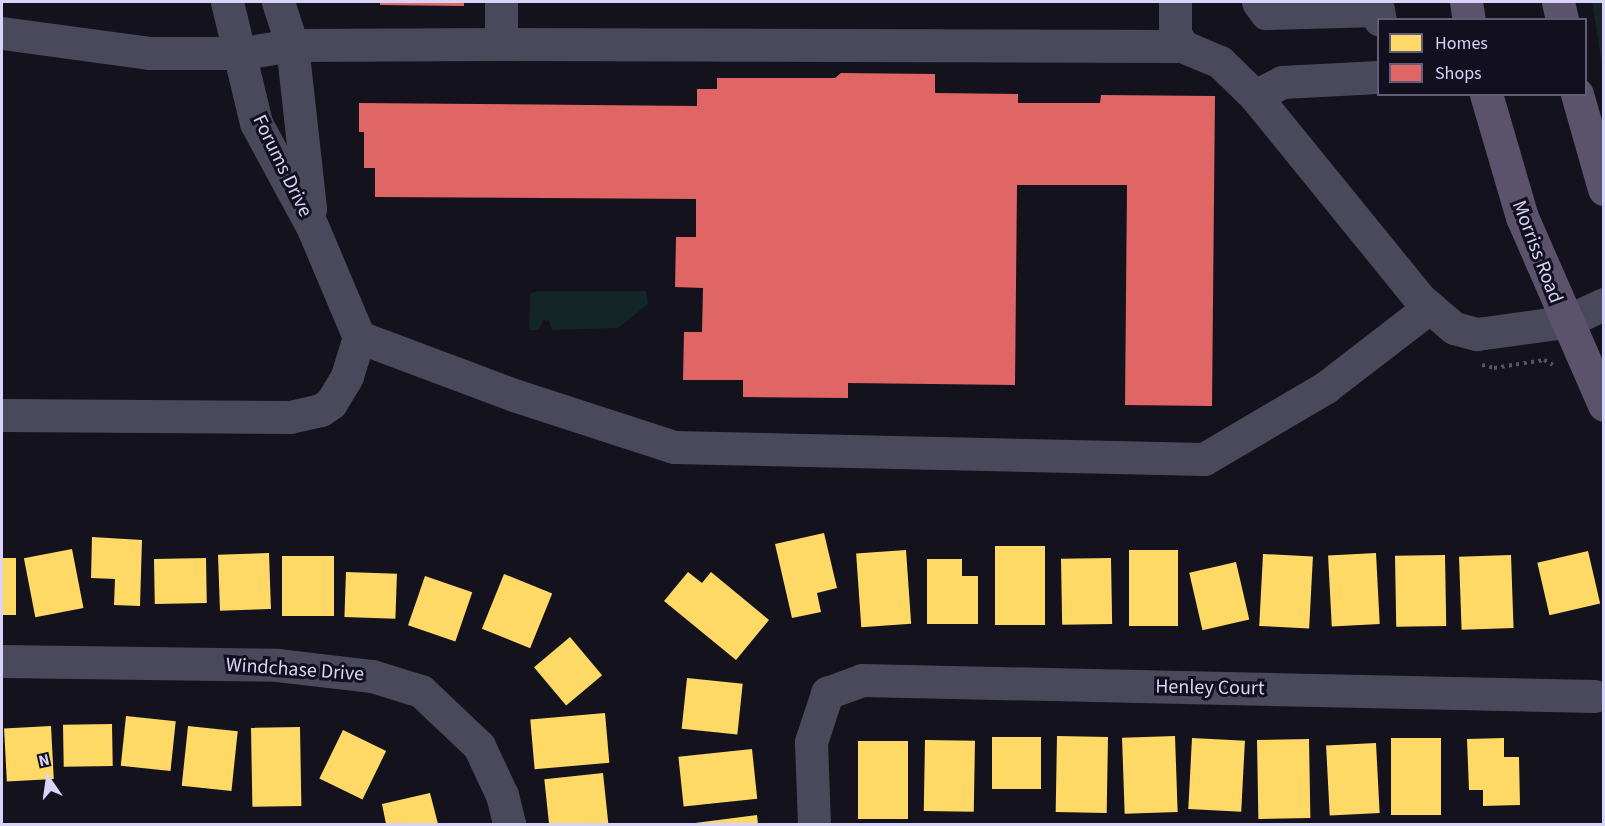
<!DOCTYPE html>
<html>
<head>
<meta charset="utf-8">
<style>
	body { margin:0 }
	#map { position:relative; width:1605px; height:826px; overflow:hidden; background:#14121c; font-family:"Source Sans 3",sans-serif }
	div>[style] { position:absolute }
	.green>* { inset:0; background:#132526 }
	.homes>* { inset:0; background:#ffd966; transform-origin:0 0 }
	.shops>* { inset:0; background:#e06666 }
	.path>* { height:4px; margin-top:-2px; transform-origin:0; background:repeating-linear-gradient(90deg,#4c5863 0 3px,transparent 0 7.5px) }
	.minor>* { height:33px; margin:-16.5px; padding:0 16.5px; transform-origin:16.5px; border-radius:16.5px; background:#4a485b }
	.major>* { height:33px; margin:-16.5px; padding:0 16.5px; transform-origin:16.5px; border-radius:16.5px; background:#5b536c }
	span { translate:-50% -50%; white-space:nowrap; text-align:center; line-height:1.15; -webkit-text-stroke:6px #120f1f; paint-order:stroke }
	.street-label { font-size:20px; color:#d7d3f9 }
	.frame { position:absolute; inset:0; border:3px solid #d7d3f9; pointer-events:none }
	.legend { position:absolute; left:1377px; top:18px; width:210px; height:78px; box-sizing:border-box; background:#120f1f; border:2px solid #615d76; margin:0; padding:8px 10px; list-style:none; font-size:18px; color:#d7d3f9 }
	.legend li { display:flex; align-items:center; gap:12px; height:30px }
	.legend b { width:30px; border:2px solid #615d76 }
	.north { position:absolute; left:18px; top:748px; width:60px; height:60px; -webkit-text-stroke:4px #120f1f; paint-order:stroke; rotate:347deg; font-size:16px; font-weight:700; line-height:24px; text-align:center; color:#d7d3f9 }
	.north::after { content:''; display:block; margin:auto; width:21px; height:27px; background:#d7d3f9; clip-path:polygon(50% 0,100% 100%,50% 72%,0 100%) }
</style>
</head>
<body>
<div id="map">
	<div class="green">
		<i style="clip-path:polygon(1592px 2px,1603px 2px,1603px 74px,1602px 64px)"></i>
		<i style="clip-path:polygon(537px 291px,646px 291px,648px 304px,618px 328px,552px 330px,549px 321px,543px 320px,539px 330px,529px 330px,530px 294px)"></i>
	</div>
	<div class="homes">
		<i style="clip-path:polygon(824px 533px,837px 588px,817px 593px,821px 612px,792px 618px,775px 544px)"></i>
		<i style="clip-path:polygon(92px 537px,142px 540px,140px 606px,114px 605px,115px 579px,91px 578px)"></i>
		<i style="left:995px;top:546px;width:50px;height:79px"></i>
		<i style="left:72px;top:549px;width:60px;height:49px;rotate:79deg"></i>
		<i style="left:906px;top:550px;width:74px;height:50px;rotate:86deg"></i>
		<i style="left:1129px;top:550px;width:49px;height:76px"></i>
		<i style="left:1588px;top:551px;width:54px;height:52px;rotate:77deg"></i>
		<i style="left:269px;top:553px;width:56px;height:51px;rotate:88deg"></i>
		<i style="left:1376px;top:553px;width:71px;height:48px;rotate:87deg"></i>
		<i style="left:1263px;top:554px;width:50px;height:72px;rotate:3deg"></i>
		<i style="left:1445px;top:555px;width:71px;height:50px;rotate:89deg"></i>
		<i style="left:1511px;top:555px;width:73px;height:52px;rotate:88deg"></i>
		<i style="left:282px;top:556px;width:52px;height:60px"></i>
		<i style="left:2px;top:558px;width:14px;height:57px"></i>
		<i style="left:206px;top:558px;width:45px;height:52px;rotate:89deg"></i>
		<i style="left:1111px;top:558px;width:66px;height:50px;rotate:89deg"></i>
		<i style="clip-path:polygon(927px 559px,962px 559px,962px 576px,978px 576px,978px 624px,927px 624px)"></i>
		<i style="left:1236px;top:562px;width:59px;height:48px;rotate:77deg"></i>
		<i style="left:346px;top:572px;width:51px;height:45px;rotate:2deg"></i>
		<i style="clip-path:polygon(688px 572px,702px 583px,711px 572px,769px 620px,736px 660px,664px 601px)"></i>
		<i style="left:504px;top:574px;width:52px;height:59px;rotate:22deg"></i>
		<i style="left:425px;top:576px;width:50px;height:52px;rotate:19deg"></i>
		<i style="left:570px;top:637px;width:50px;height:47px;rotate:50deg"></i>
		<i style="left:687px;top:678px;width:56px;height:51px;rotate:6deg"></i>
		<i style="left:605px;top:713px;width:50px;height:75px;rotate:85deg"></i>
		<i style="left:126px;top:716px;width:50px;height:50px;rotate:6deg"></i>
		<i style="left:112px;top:724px;width:42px;height:49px;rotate:89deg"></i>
		<i style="left:51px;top:726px;width:53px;height:47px;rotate:87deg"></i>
		<i style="left:188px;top:726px;width:50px;height:60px;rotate:6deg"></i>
		<i style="left:300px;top:727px;width:79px;height:49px;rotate:89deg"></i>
		<i style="left:343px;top:730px;width:48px;height:54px;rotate:26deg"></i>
		<i style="left:1057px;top:736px;width:51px;height:76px;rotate:1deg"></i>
		<i style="left:1175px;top:736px;width:76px;height:53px;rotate:88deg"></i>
		<i style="left:992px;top:737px;width:49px;height:52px"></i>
		<i style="left:1192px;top:738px;width:53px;height:71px;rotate:3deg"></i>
		<i style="left:1441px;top:738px;width:77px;height:50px;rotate:90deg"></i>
		<i style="clip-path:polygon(1504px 738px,1504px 757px,1519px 757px,1520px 805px,1483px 806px,1483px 790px,1469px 790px,1467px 739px)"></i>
		<i style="left:1309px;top:739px;width:79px;height:52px;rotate:89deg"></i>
		<i style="left:925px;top:740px;width:50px;height:71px;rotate:1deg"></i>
		<i style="left:858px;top:741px;width:50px;height:78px"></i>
		<i style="left:1376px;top:743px;width:70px;height:50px;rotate:87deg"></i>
		<i style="left:752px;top:749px;width:50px;height:74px;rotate:84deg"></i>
		<i style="left:603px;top:773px;width:51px;height:59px;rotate:84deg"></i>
		<i style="clip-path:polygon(430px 793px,438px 824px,386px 824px,382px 804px)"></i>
		<i style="clip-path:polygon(757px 815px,758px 824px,695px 824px,695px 823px)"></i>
	</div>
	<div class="shops">
		<i style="clip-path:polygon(380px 2px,464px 2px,464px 6px,380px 5px)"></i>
		<i style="clip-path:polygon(841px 73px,935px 74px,935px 93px,1018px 94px,1018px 103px,1100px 103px,1101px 95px,1215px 96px,1212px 406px,1125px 405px,1127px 185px,1017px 185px,1015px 385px,848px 383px,848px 398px,743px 397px,743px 380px,683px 380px,684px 332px,702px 332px,703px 288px,675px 287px,676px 237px,696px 237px,696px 199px,375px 197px,375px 168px,364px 168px,364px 132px,359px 132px,359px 103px,697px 106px,697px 89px,717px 89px,717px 78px,835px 78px)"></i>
	</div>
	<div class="path">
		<i style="left:1482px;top:365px;width:12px;rotate:14deg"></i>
		<i style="left:1494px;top:368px;width:51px;rotate:-9.1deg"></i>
		<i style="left:1544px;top:360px;width:10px;rotate:29deg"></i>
	</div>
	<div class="minor">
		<i style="left:227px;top:2px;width:124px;rotate:76.5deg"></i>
		<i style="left:256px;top:123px;width:117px;rotate:61.5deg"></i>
		<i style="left:312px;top:226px;width:121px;rotate:67.1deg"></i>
		<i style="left:278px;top:2px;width:45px;rotate:72deg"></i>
		<i style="left:292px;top:45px;width:165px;rotate:83.7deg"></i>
		<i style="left:1175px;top:2px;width:31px;rotate:90deg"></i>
		<i style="left:1175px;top:33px;width:15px;rotate:62deg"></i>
		<i style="left:1182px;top:46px;width:41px;rotate:22.8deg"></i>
		<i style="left:1220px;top:62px;width:49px;rotate:44.2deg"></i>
		<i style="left:1255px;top:96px;width:260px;rotate:50.9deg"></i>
		<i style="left:1419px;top:298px;width:46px;rotate:40.6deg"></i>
		<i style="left:1454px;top:328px;width:24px;rotate:15deg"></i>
		<i style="left:1477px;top:334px;width:89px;rotate:-7.8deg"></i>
		<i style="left:1565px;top:322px;width:43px;rotate:-24.8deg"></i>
		<i style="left:1258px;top:2px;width:14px;rotate:54deg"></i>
		<i style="left:1266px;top:13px;width:112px;rotate:-1.5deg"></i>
		<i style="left:1378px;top:10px;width:10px;rotate:79deg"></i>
		<i style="left:2px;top:33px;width:148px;rotate:7.7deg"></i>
		<i style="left:149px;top:53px;width:94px"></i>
		<i style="left:243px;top:53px;width:50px;rotate:-9.3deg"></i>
		<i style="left:292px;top:45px;width:209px;rotate:-0.3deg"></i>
		<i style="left:501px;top:44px;width:681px;rotate:0.17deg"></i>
		<i style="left:501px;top:44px;width:42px;rotate:-90deg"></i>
		<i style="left:1255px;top:96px;width:30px;rotate:-27deg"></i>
		<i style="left:1282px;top:82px;width:96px;rotate:-3deg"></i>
		<i style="left:359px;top:337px;width:169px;rotate:20.5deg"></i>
		<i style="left:517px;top:396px;width:165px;rotate:18deg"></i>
		<i style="left:674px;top:447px;width:530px;rotate:1.3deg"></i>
		<i style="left:1204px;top:459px;width:142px;rotate:-30.5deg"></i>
		<i style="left:1326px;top:387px;width:131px;rotate:-37.6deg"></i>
		<i style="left:2px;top:415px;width:288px;rotate:0.4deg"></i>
		<i style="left:290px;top:417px;width:32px;rotate:-13deg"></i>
		<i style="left:321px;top:410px;width:12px;rotate:-35deg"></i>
		<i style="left:331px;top:403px;width:31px;rotate:-59deg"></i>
		<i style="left:347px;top:376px;width:41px;rotate:-72.9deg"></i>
		<i style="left:2px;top:661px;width:275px;rotate:0.8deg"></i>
		<i style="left:277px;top:665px;width:96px;rotate:6.6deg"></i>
		<i style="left:372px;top:676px;width:51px;rotate:17deg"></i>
		<i style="left:421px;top:691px;width:80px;rotate:43.5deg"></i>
		<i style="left:479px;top:746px;width:54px;rotate:64.9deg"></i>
		<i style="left:502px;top:795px;width:30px;rotate:76deg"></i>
		<i style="left:814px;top:824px;width:82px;rotate:-92.1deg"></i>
		<i style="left:811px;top:742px;width:52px;rotate:-71.9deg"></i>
		<i style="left:827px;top:693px;width:37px;rotate:-20deg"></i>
		<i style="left:862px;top:680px;width:733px;rotate:1.25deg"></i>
	</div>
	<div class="major">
		<i style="left:1466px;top:2px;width:18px;rotate:81deg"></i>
		<i style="left:1558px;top:2px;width:18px;rotate:77deg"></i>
		<i style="left:1486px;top:94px;width:128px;rotate:73.7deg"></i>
		<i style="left:1522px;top:217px;width:205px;rotate:66.4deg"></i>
		<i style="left:1577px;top:94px;width:99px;rotate:74.1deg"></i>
	</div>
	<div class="street-label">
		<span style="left:282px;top:166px;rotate:64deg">Forums Drive</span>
		<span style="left:1537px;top:252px;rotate:69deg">Morriss Road</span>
		<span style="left:295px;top:670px;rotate:4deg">Windchase Drive</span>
		<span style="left:1210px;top:688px;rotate:1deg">Henley Court</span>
	</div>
	<div class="frame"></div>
	<ul class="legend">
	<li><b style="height:16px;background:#ffd966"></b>Homes</li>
	<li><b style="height:16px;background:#e06666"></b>Shops</li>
	</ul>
	<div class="north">N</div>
</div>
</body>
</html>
